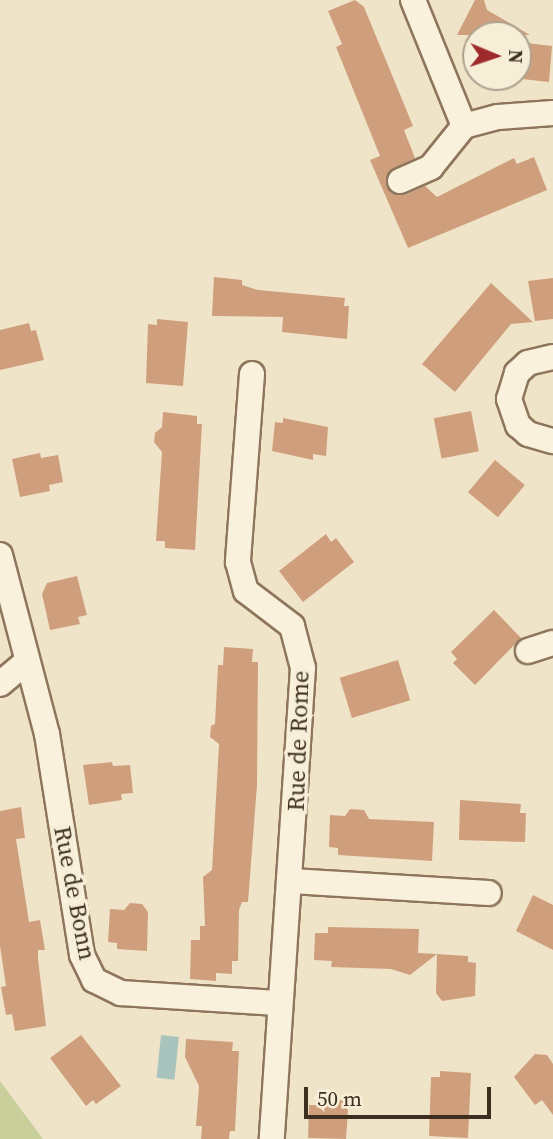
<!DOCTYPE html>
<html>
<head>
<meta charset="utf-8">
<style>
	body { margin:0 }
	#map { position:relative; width:553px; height:1139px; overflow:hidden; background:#f0e4c8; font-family:"Source Serif 4",serif }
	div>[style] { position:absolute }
	.green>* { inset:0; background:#c9cf9b }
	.water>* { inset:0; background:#a9c4bc; transform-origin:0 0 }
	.building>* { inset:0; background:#cf9f7d; transform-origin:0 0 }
	.roads { filter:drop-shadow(2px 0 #8d765c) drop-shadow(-2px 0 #8d765c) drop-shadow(0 2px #8d765c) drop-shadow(0 -2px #8d765c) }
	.minor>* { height:24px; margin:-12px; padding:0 12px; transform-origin:12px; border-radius:12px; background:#faf1dc }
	span { translate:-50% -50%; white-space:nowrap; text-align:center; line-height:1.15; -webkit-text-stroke:7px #f7eed8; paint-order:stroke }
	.street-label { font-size:24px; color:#3d2e20 }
	.north { position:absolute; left:462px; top:21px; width:70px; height:70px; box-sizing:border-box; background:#f7eed8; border:2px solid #ada18e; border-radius:50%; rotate:92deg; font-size:19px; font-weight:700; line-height:28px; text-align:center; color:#3d2e20 }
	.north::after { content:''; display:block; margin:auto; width:24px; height:32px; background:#9e2a2b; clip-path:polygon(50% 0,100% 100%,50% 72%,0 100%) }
	.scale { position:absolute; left:304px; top:1087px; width:187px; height:32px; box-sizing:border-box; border:4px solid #3d2e20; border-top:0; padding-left:9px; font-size:21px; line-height:24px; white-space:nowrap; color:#3d2e20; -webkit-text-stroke:5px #f7eed8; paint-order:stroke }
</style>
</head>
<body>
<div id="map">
	<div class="green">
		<i style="clip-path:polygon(0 1081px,43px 1139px,0 1139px)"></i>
	</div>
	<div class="water">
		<i style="left:161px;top:1035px;width:18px;height:43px;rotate:6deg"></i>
	</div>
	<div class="building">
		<i style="clip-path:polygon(355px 0,364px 7px,413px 126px,404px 130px,415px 158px,388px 173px,386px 186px,391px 193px,405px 195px,425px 186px,437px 197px,514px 158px,517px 164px,534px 157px,547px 190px,408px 248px,370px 160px,380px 156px,336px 47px,342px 44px,328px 11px)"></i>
		<i style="clip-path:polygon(475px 0,484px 0,487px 10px,530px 35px,457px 35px)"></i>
		<i style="clip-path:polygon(518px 42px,552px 46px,549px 82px,522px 79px,518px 74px)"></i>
		<i style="clip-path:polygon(214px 277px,242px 280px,242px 285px,258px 290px,345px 298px,344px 306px,349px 306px,347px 339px,282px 332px,283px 317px,212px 316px)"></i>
		<i style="clip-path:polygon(553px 278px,553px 319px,535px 321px,528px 281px)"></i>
		<i style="clip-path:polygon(491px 283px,533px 322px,511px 324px,455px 392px,422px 364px)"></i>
		<i style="clip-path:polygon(157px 319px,188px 322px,183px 386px,146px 383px,148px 324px,157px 325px)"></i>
		<i style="clip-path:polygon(29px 323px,31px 331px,36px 330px,44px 360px,0 370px,0 330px)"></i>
		<i style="left:471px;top:411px;width:41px;height:38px;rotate:79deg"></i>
		<i style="clip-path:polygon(163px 412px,197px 416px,197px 424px,202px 424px,195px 550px,165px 548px,165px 541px,156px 541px,162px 452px,154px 442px,155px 433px,162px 427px)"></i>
		<i style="clip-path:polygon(283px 418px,328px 427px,326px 456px,313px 454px,313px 460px,272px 451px,275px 422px,283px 423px)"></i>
		<i style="clip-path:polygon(40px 453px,41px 458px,58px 455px,63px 482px,49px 485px,50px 491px,20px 497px,12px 459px)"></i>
		<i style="left:495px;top:460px;width:39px;height:42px;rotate:40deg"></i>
		<i style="clip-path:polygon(326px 534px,331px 542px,336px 538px,354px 562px,303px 602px,279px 571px)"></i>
		<i style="clip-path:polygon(77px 576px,87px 615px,78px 617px,80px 624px,50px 630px,42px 594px,47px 583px)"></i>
		<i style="clip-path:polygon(494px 610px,521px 638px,475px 685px,453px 663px,457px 659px,451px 652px)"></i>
		<i style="clip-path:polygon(224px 647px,253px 649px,252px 662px,258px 662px,257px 785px,248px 902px,242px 902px,239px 910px,238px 961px,232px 961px,232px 974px,216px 973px,216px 981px,190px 979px,191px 940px,200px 940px,200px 926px,205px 926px,203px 877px,212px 870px,219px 744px,210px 737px,211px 726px,215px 724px,218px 665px,223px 665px)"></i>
		<i style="left:398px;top:660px;width:42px;height:61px;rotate:73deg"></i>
		<i style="clip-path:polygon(112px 762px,113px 766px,130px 765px,133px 793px,121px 794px,122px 800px,89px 805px,83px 765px)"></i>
		<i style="clip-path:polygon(460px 800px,521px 804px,520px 813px,526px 813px,525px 842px,459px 840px)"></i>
		<i style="clip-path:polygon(21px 807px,25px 838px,16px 839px,29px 922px,40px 920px,45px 950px,38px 950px,38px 959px,46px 1026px,15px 1031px,12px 1014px,6px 1015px,1px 987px,6px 986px,0 946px,0 811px)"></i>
		<i style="clip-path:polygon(350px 809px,364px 810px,369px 819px,434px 822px,432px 861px,338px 855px,338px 848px,329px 847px,330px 815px,345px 816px)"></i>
		<i style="clip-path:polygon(533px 895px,553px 905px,553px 950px,516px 931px)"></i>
		<i style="clip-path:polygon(130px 903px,142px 904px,148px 912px,147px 951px,117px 949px,117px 943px,108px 942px,110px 909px,124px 910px)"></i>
		<i style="clip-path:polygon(328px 927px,419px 929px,418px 953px,437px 954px,410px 975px,391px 969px,331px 967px,332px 961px,314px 960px,315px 933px,328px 933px)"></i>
		<i style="clip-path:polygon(437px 954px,468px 956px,468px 962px,476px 963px,475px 996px,442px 1001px,436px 993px)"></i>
		<i style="clip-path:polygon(81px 1035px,121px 1086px,96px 1104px,93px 1100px,86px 1106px,50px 1058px)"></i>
		<i style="clip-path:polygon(186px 1039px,233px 1042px,232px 1051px,239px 1051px,235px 1131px,230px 1131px,229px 1139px,201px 1139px,202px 1126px,196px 1126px,199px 1086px,185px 1057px)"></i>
		<i style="clip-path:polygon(535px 1054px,547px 1055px,553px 1064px,553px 1115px,542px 1100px,535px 1105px,514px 1077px)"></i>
		<i style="clip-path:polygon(440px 1071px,471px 1073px,468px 1138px,429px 1136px,431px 1077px,440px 1077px)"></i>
		<i style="clip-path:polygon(330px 1099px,342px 1100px,348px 1110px,346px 1139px,308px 1138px,309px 1105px,324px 1105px)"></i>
	</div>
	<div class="roads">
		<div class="minor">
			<i style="left:413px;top:0;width:136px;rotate:68deg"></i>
			<i style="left:464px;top:126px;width:35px;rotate:-15deg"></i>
			<i style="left:498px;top:117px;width:55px;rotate:-4.2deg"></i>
			<i style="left:400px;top:181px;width:34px;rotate:-24deg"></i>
			<i style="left:431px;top:167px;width:53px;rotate:-51.2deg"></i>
			<i style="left:553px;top:357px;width:26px;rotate:167deg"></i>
			<i style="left:528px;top:363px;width:15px;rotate:138deg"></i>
			<i style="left:517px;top:373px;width:27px;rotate:107deg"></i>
			<i style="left:509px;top:399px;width:28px;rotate:71deg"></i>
			<i style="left:518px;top:425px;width:13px;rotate:42deg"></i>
			<i style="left:528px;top:434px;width:26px;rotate:16deg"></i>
			<i style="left:252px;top:374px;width:189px;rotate:94.3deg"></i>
			<i style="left:238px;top:562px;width:30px;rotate:75deg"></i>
			<i style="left:246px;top:591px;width:58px;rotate:37.3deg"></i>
			<i style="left:292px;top:626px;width:43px;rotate:75.3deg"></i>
			<i style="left:303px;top:668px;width:472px;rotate:93.8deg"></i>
			<i style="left:0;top:555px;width:185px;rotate:75.3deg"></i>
			<i style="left:47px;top:734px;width:224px;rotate:81deg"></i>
			<i style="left:82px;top:955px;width:28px;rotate:64deg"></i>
			<i style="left:94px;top:980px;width:30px;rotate:26deg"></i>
			<i style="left:121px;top:993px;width:156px;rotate:3.7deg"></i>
			<i style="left:528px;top:651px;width:26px;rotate:-18deg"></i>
			<i style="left:0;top:684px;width:33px;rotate:-40deg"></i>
			<i style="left:291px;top:881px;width:198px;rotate:3.5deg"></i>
		</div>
	</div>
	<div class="street-label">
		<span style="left:298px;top:741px;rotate:-88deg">Rue de Rome</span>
		<span style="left:75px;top:893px;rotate:79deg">Rue de Bonn</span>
	</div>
	<div class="north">N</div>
	<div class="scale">50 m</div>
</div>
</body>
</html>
